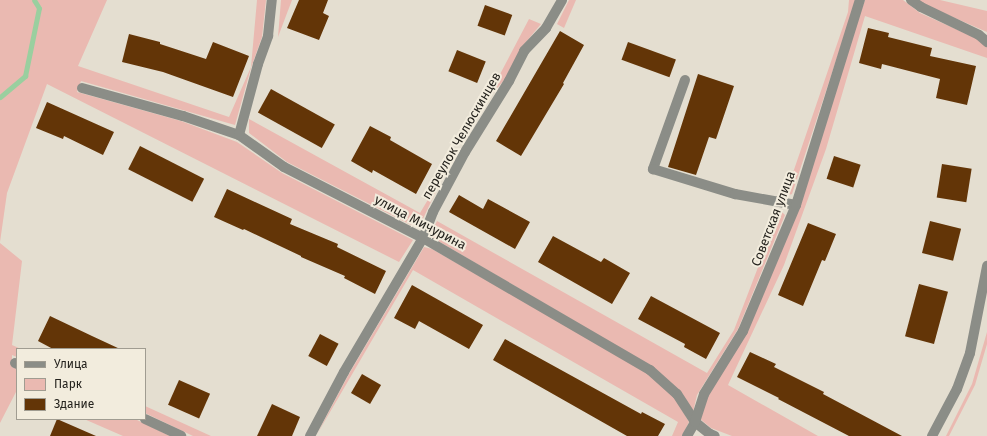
<!DOCTYPE html>
<html>
<head>
<meta charset="utf-8">
<style>
	body { margin:0 }
	#map { position:relative; width:987px; height:436px; overflow:hidden; background:#e4ded0; font-family:"Fira Sans",sans-serif }
	div>[style] { position:absolute }
	.green>* { inset:0; background:#eab9b1 }
	.stream>* { height:5px; margin:-2.5px; padding:0 2.5px; transform-origin:2.5px; border-radius:2.5px; background:#9acf9f }
	.building>* { inset:0; background:#633507; transform-origin:0 0 }
	.minor>* { height:10px; margin:-5px; padding:0 5px; transform-origin:5px; border-radius:5px; background:#8b8d87 }
	span { translate:-50% -50%; white-space:nowrap; text-align:center; line-height:1.15; -webkit-text-stroke:4px #f2ecdd; paint-order:stroke }
	.street-label { font-size:13px; color:#25231e }
	.legend { position:absolute; left:16px; top:348px; width:130px; height:72px; box-sizing:border-box; background:#f2ecdd; border:1px solid #a09c91; margin:0; padding:5px 7px; list-style:none; font-size:12px; color:#25231e }
	.legend li { display:flex; align-items:center; gap:8px; height:20px }
	.legend b { width:20px; border:1px solid #a09c91 }
</style>
</head>
<body>
<div id="map">
	<div class="green">
		<i style="clip-path:polygon(0 0,107px 0,78px 66px,229px 117px,251px 67px,257px 0,266px 0,262px 37px,251px 68px,235px 125px,81px 81px,77px 92px,181px 121px,237px 142px,282px 173px,413px 240px,399px 262px,47px 84px,7px 193px,0 242px)"></i>
		<i style="clip-path:polygon(281px 0,292px 0,278px 37px)"></i>
		<i style="clip-path:polygon(569px 0,576px 0,564px 28px,557px 24px)"></i>
		<i style="clip-path:polygon(849px 0,856px 0,792px 194px,785px 196px,848px 12px)"></i>
		<i style="clip-path:polygon(865px 0,903px 0,920px 13px,978px 39px,987px 47px,987px 58px,865px 16px,826px 149px,784px 265px,728px 385px,818px 436px,732px 436px,711px 428px,699px 418px,706px 399px,745px 335px)"></i>
		<i style="clip-path:polygon(918px 0,940px 0,987px 11px,987px 32px,923px 4px)"></i>
		<i style="clip-path:polygon(529px 19px,541px 24px,521px 48px,506px 78px,486px 101px)"></i>
		<i style="clip-path:polygon(249px 119px,420px 213px,448px 166px,421px 223px,413px 226px,287px 162px,249px 133px)"></i>
		<i style="clip-path:polygon(780px 210px,785px 215px,738px 329px,697px 395px,693px 412px,651px 366px,433px 238px,432px 231px,437px 221px,707px 373px,734px 330px)"></i>
		<i style="clip-path:polygon(0 243px,22px 261px,12px 345px,21px 349px,17px 349px,17px 357px,12px 355px,12px 367px,17px 369px,17px 390px,0 423px)"></i>
		<i style="clip-path:polygon(424px 247px,432px 249px,647px 372px,675px 398px,689px 422px,682px 436px,672px 436px,678px 422px,413px 270px,316px 436px,349px 374px)"></i>
		<i style="clip-path:polygon(987px 332px,987px 344px,975px 385px,949px 436px,946px 436px,972px 384px)"></i>
		<i style="clip-path:polygon(145px 406px,211px 436px,193px 436px,145px 413px)"></i>
		<i style="clip-path:polygon(84px 419px,135px 419px,170px 436px,123px 436px)"></i>
	</div>
	<div class="stream">
		<i style="left:0;top:97px;width:33px;rotate:-40deg"></i>
		<i style="left:25px;top:76px;width:69px;rotate:-78.4deg"></i>
		<i style="left:39px;top:8px;width:9px;rotate:-122deg"></i>
	</div>
	<div class="building">
		<i style="clip-path:polygon(299px 0,328px 0,323px 13px,329px 16px,319px 40px,287px 28px)"></i>
		<i style="left:485px;top:5px;width:29px;height:22px;rotate:20deg"></i>
		<i style="clip-path:polygon(868px 28px,889px 33px,888px 37px,932px 48px,930px 56px,976px 66px,967px 105px,936px 98px,940px 79px,882px 64px,881px 69px,859px 63px)"></i>
		<i style="clip-path:polygon(560px 31px,584px 45px,563px 83px,564px 84px,521px 156px,496px 141px)"></i>
		<i style="clip-path:polygon(129px 34px,160px 42px,160px 44px,206px 59px,213px 42px,249px 56px,233px 97px,163px 72px,122px 62px)"></i>
		<i style="left:628px;top:42px;width:51px;height:19px;rotate:20deg"></i>
		<i style="left:457px;top:50px;width:31px;height:23px;rotate:22deg"></i>
		<i style="clip-path:polygon(698px 74px,734px 86px,716px 139px,709px 137px,696px 175px,668px 167px)"></i>
		<i style="left:271px;top:89px;width:73px;height:27px;rotate:29deg"></i>
		<i style="clip-path:polygon(47px 102px,114px 132px,103px 155px,64px 136px,63px 139px,36px 128px)"></i>
		<i style="clip-path:polygon(370px 126px,391px 137px,390px 140px,432px 164px,416px 194px,373px 170px,372px 173px,351px 161px)"></i>
		<i style="left:140px;top:146px;width:72px;height:26px;rotate:27deg"></i>
		<i style="left:834px;top:156px;width:28px;height:24px;rotate:18deg"></i>
		<i style="left:942px;top:164px;width:30px;height:34px;rotate:9deg"></i>
		<i style="clip-path:polygon(227px 189px,292px 219px,290px 224px,338px 244px,337px 247px,386px 271px,375px 294px,344px 278px,345px 276px,301px 257px,301px 256px,244px 229px,243px 230px,214px 217px)"></i>
		<i style="clip-path:polygon(459px 195px,483px 209px,488px 199px,530px 222px,515px 249px,449px 212px)"></i>
		<i style="left:930px;top:221px;width:32px;height:33px;rotate:14deg"></i>
		<i style="clip-path:polygon(808px 223px,836px 234px,825px 261px,822px 260px,803px 306px,778px 295px)"></i>
		<i style="clip-path:polygon(553px 236px,601px 262px,604px 258px,630px 273px,612px 304px,538px 262px)"></i>
		<i style="left:919px;top:284px;width:30px;height:54px;rotate:15deg"></i>
		<i style="clip-path:polygon(412px 285px,483px 325px,469px 349px,419px 321px,415px 329px,394px 318px)"></i>
		<i style="clip-path:polygon(651px 296px,720px 333px,706px 359px,684px 347px,685px 344px,638px 319px)"></i>
		<i style="clip-path:polygon(50px 316px,92px 336px,120px 349px,53px 349px,38px 341px)"></i>
		<i style="left:320px;top:334px;width:21px;height:25px;rotate:28deg"></i>
		<i style="clip-path:polygon(505px 339px,641px 414px,642px 412px,665px 424px,658px 436px,627px 436px,493px 360px)"></i>
		<i style="clip-path:polygon(750px 352px,776px 364px,774px 367px,824px 392px,823px 394px,902px 436px,849px 436px,778px 399px,779px 398px,737px 377px)"></i>
		<i style="left:362px;top:374px;width:22px;height:22px;rotate:30deg"></i>
		<i style="left:179px;top:380px;width:34px;height:27px;rotate:24deg"></i>
		<i style="clip-path:polygon(272px 404px,300px 417px,292px 436px,257px 436px)"></i>
		<i style="clip-path:polygon(57px 419px,96px 436px,50px 436px)"></i>
	</div>
	<div class="minor">
		<i style="left:911px;top:0;width:12px;rotate:35deg"></i>
		<i style="left:921px;top:7px;width:64px;rotate:25.8deg"></i>
		<i style="left:979px;top:35px;width:11px;rotate:41deg"></i>
		<i style="left:685px;top:80px;width:95px;rotate:109.8deg"></i>
		<i style="left:653px;top:169px;width:86px;rotate:17deg"></i>
		<i style="left:735px;top:194px;width:62px;rotate:10.2deg"></i>
		<i style="left:82px;top:88px;width:105px;rotate:15.5deg"></i>
		<i style="left:183px;top:116px;width:59px;rotate:18.7deg"></i>
		<i style="left:239px;top:135px;width:55px;rotate:35.4deg"></i>
		<i style="left:284px;top:167px;width:156px;rotate:27.1deg"></i>
		<i style="left:423px;top:238px;width:263px;rotate:30.2deg"></i>
		<i style="left:650px;top:370px;width:36px;rotate:42deg"></i>
		<i style="left:677px;top:394px;width:33px;rotate:57deg"></i>
		<i style="left:695px;top:422px;width:19px;rotate:39deg"></i>
		<i style="left:710px;top:434px;width:5px;rotate:22deg"></i>
		<i style="left:239px;top:135px;width:73px;rotate:-75deg"></i>
		<i style="left:258px;top:64px;width:30px;rotate:-70deg"></i>
		<i style="left:268px;top:36px;width:36px;rotate:-84deg"></i>
		<i style="left:15px;top:363px;width:2px;rotate:27deg"></i>
		<i style="left:145px;top:419px;width:40px;rotate:25deg"></i>
		<i style="left:310px;top:436px;width:72px;rotate:-62deg"></i>
		<i style="left:344px;top:372px;width:156px;rotate:-59.5deg"></i>
		<i style="left:423px;top:238px;width:28px;rotate:-69deg"></i>
		<i style="left:433px;top:212px;width:68px;rotate:-61.9deg"></i>
		<i style="left:465px;top:152px;width:84px;rotate:-58.2deg"></i>
		<i style="left:509px;top:81px;width:34px;rotate:-63deg"></i>
		<i style="left:524px;top:51px;width:32px;rotate:-46deg"></i>
		<i style="left:546px;top:28px;width:32px;rotate:-60deg"></i>
		<i style="left:687px;top:436px;width:16px;rotate:-60deg"></i>
		<i style="left:695px;top:422px;width:29px;rotate:-72deg"></i>
		<i style="left:704px;top:394px;width:74px;rotate:-58.2deg"></i>
		<i style="left:743px;top:331px;width:137px;rotate:-67.2deg"></i>
		<i style="left:796px;top:205px;width:215px;rotate:-72.7deg"></i>
		<i style="left:932px;top:436px;width:53px;rotate:-62deg"></i>
		<i style="left:957px;top:389px;width:38px;rotate:-70deg"></i>
		<i style="left:970px;top:353px;width:89px;rotate:-78.9deg"></i>
	</div>
	<div class="street-label">
		<span style="left:462px;top:136px;rotate:-60deg">переулок Челюскинцев</span>
		<span style="left:774px;top:219px;rotate:-69deg">Советская улица</span>
		<span style="left:420px;top:223px;rotate:28deg">улица Мичурина</span>
	</div>
	<ul class="legend">
	<li><b style="height:5px;background:#8b8d87"></b>Улица</li>
	<li><b style="height:11px;background:#eab9b1"></b>Парк</li>
	<li><b style="height:11px;background:#633507"></b>Здание</li>
	</ul>
</div>
</body>
</html>
